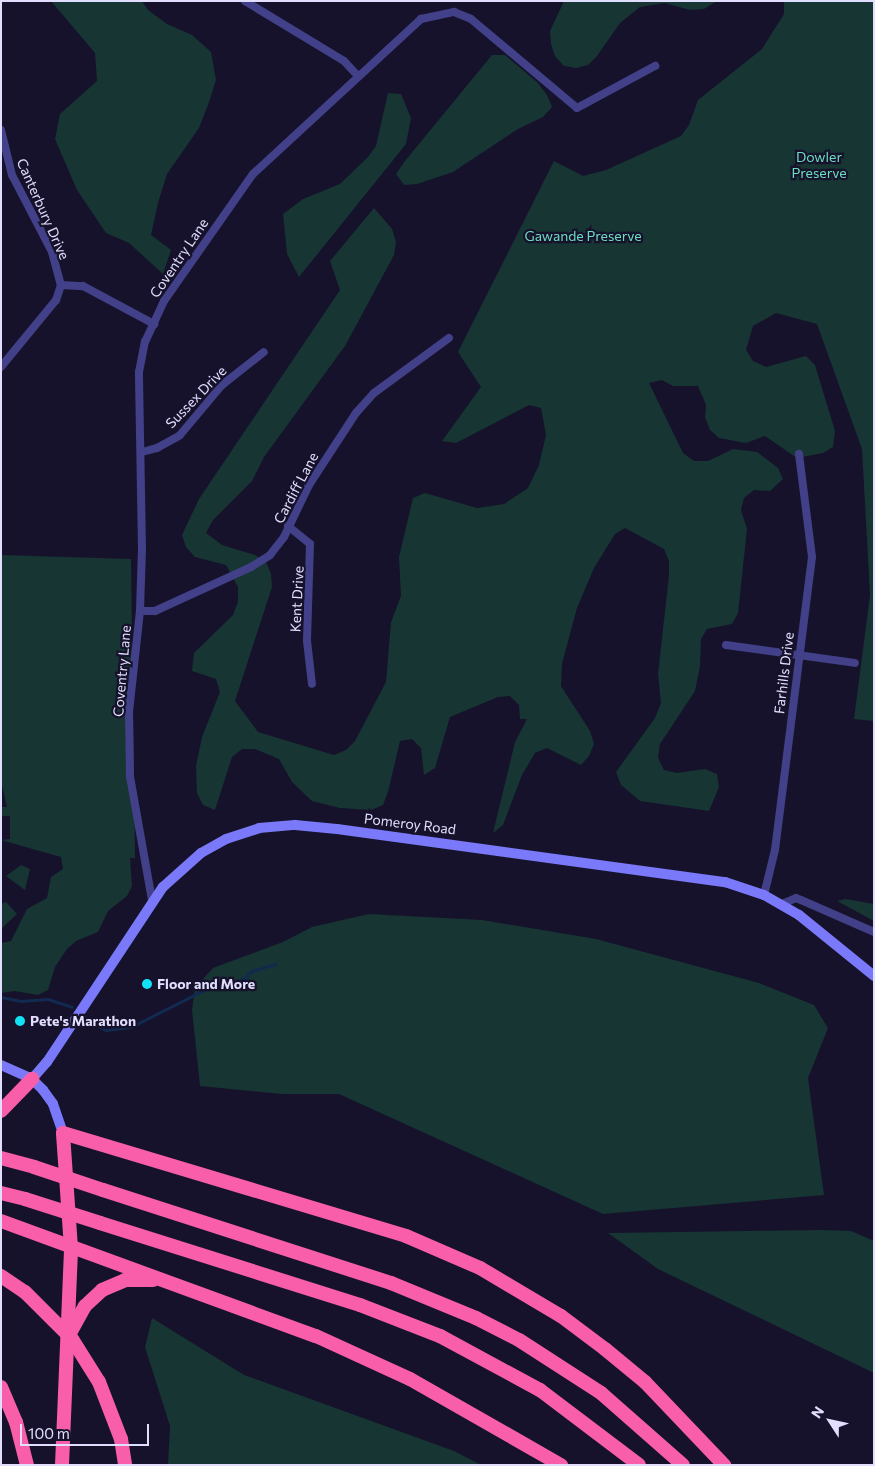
<!DOCTYPE html>
<html>
<head>
<meta charset="utf-8">
<style>
	body { margin:0 }
	#map { position:relative; width:875px; height:1466px; overflow:hidden; background:#16122b; font-family:Commissioner,sans-serif }
	div>[style] { position:absolute }
	.green>* { inset:0; background:#163533 }
	.stream>* { height:2.5px; margin:-1.25px; padding:0 1.25px; transform-origin:1.25px; border-radius:1.25px; background:#122a50 }
	.street>* { height:8px; margin:-4px; padding:0 4px; transform-origin:4px; border-radius:4px; background:#414088 }
	.secondary>* { height:10px; margin:-5px; padding:0 5px; transform-origin:5px; border-radius:5px; background:#7a79fa }
	.highway>* { height:14px; margin:-7px; padding:0 7px; transform-origin:7px; border-radius:7px; background:#f95eaa }
	.highway-bridge>* { height:14px; margin:-7px; padding:0 7px; transform-origin:7px; border-radius:7px; background:#f95eaa }
	.dots>* { width:14px; height:14px; translate:-50% -50%; box-sizing:border-box; border:2px solid #16122b; border-radius:50% }
	span { translate:-50% -50%; white-space:nowrap; text-align:center; line-height:1.15; -webkit-text-stroke:4.5px #16122b; paint-order:stroke }
	.park-label { font-size:14px; color:#6bddbf }
	.street-label { font-size:14px; color:#e1defe }
	.poi-label { font-size:14px; color:#e1defe; font-weight:700 }
	.left { translate:0 -50%; text-align:left }
	.frame { position:absolute; inset:0; border:2px solid #e1defe; pointer-events:none }
	.north { position:absolute; left:805px; top:1396px; width:50px; height:50px; -webkit-text-stroke:4px #16122b; paint-order:stroke; rotate:305deg; font-size:14px; font-weight:700; line-height:20px; text-align:center; color:#e1defe }
	.north::after { content:''; display:block; margin:auto; width:18px; height:22px; background:#e1defe; clip-path:polygon(50% 0,100% 100%,50% 72%,0 100%) }
	.scale { position:absolute; left:20px; top:1424px; width:129px; height:22px; box-sizing:border-box; border:2px solid #e1defe; border-top:0; padding-left:6px; font-size:15px; line-height:18px; white-space:nowrap; color:#e1defe; -webkit-text-stroke:4px #16122b; paint-order:stroke }
</style>
</head>
<body>
<div id="map">
	<div class="green">
		<i style="clip-path:polygon(51px 1px,142px 1px,148px 10px,167px 24px,192px 35px,211px 52px,216px 80px,208px 105px,199px 128px,167px 174px,158px 203px,151px 235px,171px 250px,163px 274px,129px 243px,106px 233px,77px 190px,55px 139px,60px 114px,97px 81px,95px 53px)"></i>
		<i style="clip-path:polygon(564px 1px,717px 1px,704px 9px,690px 10px,665px 3px,640px 7px,620px 23px,597px 56px,588px 65px,576px 68px,564px 66px,555px 56px,551px 44px,550px 31px)"></i>
		<i style="clip-path:polygon(784px 1px,874px 1px,874px 721px,854px 719px,870px 595px,862px 449px,817px 324px,776px 313px,753px 326px,746px 350px,753px 361px,766px 367px,806px 356px,815px 365px,835px 431px,833px 447px,823px 453px,797px 458px,765px 436px,746px 443px,719px 438px,710px 430px,705px 417px,706px 405px,698px 386px,673px 386px,662px 380px,649px 383px,683px 453px,694px 461px,708px 461px,733px 449px,757px 452px,778px 468px,783px 479px,770px 491px,754px 490px,744px 498px,741px 510px,747px 529px,738px 613px,732px 624px,707px 629px,701px 639px,700px 666px,695px 691px,660px 744px,658px 758px,664px 770px,677px 773px,705px 769px,717px 774px,719px 787px,709px 811px,640px 801px,621px 785px,616px 772px,655px 718px,661px 703px,658px 674px,669px 575px,669px 561px,664px 549px,625px 528px,615px 534px,594px 568px,577px 608px,562px 664px,561px 686px,590px 731px,594px 744px,589px 756px,581px 765px,547px 748px,535px 753px,522px 775px,503px 825px,493px 833px,515px 742px,527px 719px,520px 719px,519px 705px,510px 696px,498px 697px,450px 717px,435px 768px,424px 775px,421px 748px,412px 739px,400px 741px,388px 792px,383px 805px,371px 810px,340px 808px,312px 801px,292px 782px,279px 759px,255px 749px,242px 749px,232px 757px,215px 810px,203px 805px,197px 793px,196px 766px,202px 737px,220px 692px,216px 679px,192px 671px,194px 653px,233px 615px,238px 602px,238px 587px,226px 565px,195px 557px,186px 547px,182px 535px,199px 499px,340px 290px,330px 261px,374px 208px,392px 229px,396px 242px,394px 255px,345px 346px,264px 457px,252px 481px,213px 520px,206px 533px,222px 545px,255px 555px,266px 562px,271px 574px,272px 587px,235px 701px,258px 732px,334px 755px,346px 750px,355px 741px,386px 682px,391px 622px,401px 596px,399px 557px,413px 498px,425px 493px,477px 508px,504px 504px,528px 488px,539px 465px,546px 435px,541px 408px,529px 405px,456px 443px,442px 441px,481px 387px,458px 352px,554px 161px,583px 176px,606px 170px,681px 136px,689px 125px,698px 100px,762px 49px,784px 14px)"></i>
		<i style="clip-path:polygon(492px 55px,505px 55px,537px 82px,547px 95px,552px 107px,543px 117px,518px 129px,453px 172px,417px 184px,404px 185px,396px 174px,405px 161px)"></i>
		<i style="clip-path:polygon(388px 93px,401px 94px,411px 118px,406px 144px,299px 277px,287px 254px,283px 214px,303px 199px,340px 184px,368px 157px,376px 146px)"></i>
		<i style="clip-path:polygon(1px 555px,131px 559px,135px 858px,130px 858px,132px 886px,127px 896px,108px 911px,98px 932px,76px 941px,67px 949px,55px 967px,48px 990px,38px 995px,15px 991px,1px 993px,1px 943px,11px 941px,27px 909px,47px 898px,51px 877px,63px 869px,61px 857px,1px 840px,10px 839px,10px 816px,1px 816px,1px 807px,7px 807px,1px 781px)"></i>
		<i style="clip-path:polygon(21px 865px,30px 869px,25px 890px,6px 876px)"></i>
		<i style="clip-path:polygon(846px 899px,874px 904px,874px 921px,837px 901px)"></i>
		<i style="clip-path:polygon(6px 902px,17px 914px,1px 929px,1px 904px)"></i>
		<i style="clip-path:polygon(369px 914px,482px 920px,596px 939px,759px 983px,814px 1005px,828px 1028px,808px 1078px,824px 1195px,603px 1214px,339px 1094px,282px 1094px,200px 1086px,192px 1010px,195px 988px,213px 968px,283px 942px,312px 927px)"></i>
		<i style="clip-path:polygon(823px 1230px,851px 1231px,874px 1241px,874px 1373px,658px 1269px,608px 1233px)"></i>
		<i style="clip-path:polygon(152px 1318px,244px 1375px,454px 1451px,481px 1465px,168px 1465px,170px 1426px,145px 1347px)"></i>
	</div>
	<div class="stream">
		<i style="left:1px;top:997px;width:20px;rotate:11deg"></i>
		<i style="left:21px;top:1001px;width:27px;rotate:-4deg"></i>
		<i style="left:48px;top:999px;width:25px;rotate:18deg"></i>
		<i style="left:85px;top:1017px;width:25px;rotate:32deg"></i>
		<i style="left:106px;top:1030px;width:25px;rotate:-7deg"></i>
		<i style="left:131px;top:1027px;width:80px;rotate:-26.9deg"></i>
		<i style="left:202px;top:991px;width:43px;rotate:-16.3deg"></i>
		<i style="left:243px;top:979px;width:12px;rotate:-42deg"></i>
		<i style="left:252px;top:971px;width:24px;rotate:-17deg"></i>
	</div>
	<div class="street">
		<i style="left:245px;top:1px;width:116px;rotate:31.2deg"></i>
		<i style="left:344px;top:61px;width:19px;rotate:47deg"></i>
		<i style="left:1px;top:130px;width:46px;rotate:76.3deg"></i>
		<i style="left:12px;top:175px;width:87px;rotate:62.5deg"></i>
		<i style="left:52px;top:252px;width:34px;rotate:75deg"></i>
		<i style="left:61px;top:285px;width:16px;rotate:108deg"></i>
		<i style="left:56px;top:300px;width:87px;rotate:129.4deg"></i>
		<i style="left:61px;top:285px;width:22px;rotate:3deg"></i>
		<i style="left:83px;top:286px;width:81px;rotate:28.2deg"></i>
		<i style="left:142px;top:452px;width:16px;rotate:-15deg"></i>
		<i style="left:157px;top:448px;width:26px;rotate:-29deg"></i>
		<i style="left:180px;top:435px;width:65px;rotate:-50deg"></i>
		<i style="left:222px;top:385px;width:53px;rotate:-38.2deg"></i>
		<i style="left:288px;top:526px;width:28px;rotate:39deg"></i>
		<i style="left:310px;top:544px;width:97px;rotate:91.8deg"></i>
		<i style="left:307px;top:641px;width:43px;rotate:83.4deg"></i>
		<i style="left:140px;top:611px;width:15px"></i>
		<i style="left:155px;top:611px;width:106px;rotate:-24.6deg"></i>
		<i style="left:251px;top:567px;width:22px;rotate:-32deg"></i>
		<i style="left:270px;top:555px;width:23px;rotate:-52deg"></i>
		<i style="left:284px;top:537px;width:58px;rotate:-64.3deg"></i>
		<i style="left:309px;top:485px;width:86px;rotate:-56.9deg"></i>
		<i style="left:356px;top:413px;width:27px;rotate:-48deg"></i>
		<i style="left:374px;top:393px;width:93px;rotate:-36.3deg"></i>
		<i style="left:726px;top:645px;width:130px;rotate:7.9deg"></i>
		<i style="left:764px;top:895px;width:46px;rotate:-76.3deg"></i>
		<i style="left:775px;top:850px;width:295px;rotate:-82.8deg"></i>
		<i style="left:812px;top:557px;width:104px;rotate:-97.2deg"></i>
		<i style="left:152px;top:900px;width:126px;rotate:-100.1deg"></i>
		<i style="left:130px;top:776px;width:64px;rotate:-90.9deg"></i>
		<i style="left:129px;top:712px;width:102px;rotate:-83.8deg"></i>
		<i style="left:140px;top:611px;width:62px;rotate:-88.2deg"></i>
		<i style="left:142px;top:549px;width:177px;rotate:-91deg"></i>
		<i style="left:139px;top:372px;width:31px;rotate:-79deg"></i>
		<i style="left:145px;top:342px;width:45px;rotate:-65.1deg"></i>
		<i style="left:164px;top:301px;width:155px;rotate:-55deg"></i>
		<i style="left:253px;top:174px;width:229px;rotate:-42.7deg"></i>
		<i style="left:421px;top:19px;width:34px;rotate:-12deg"></i>
		<i style="left:454px;top:12px;width:18px;rotate:22deg"></i>
		<i style="left:471px;top:19px;width:138px;rotate:40deg"></i>
		<i style="left:577px;top:108px;width:89px;rotate:-28.3deg"></i>
		<i style="left:782px;top:904px;width:15px;rotate:-23deg"></i>
		<i style="left:796px;top:898px;width:5px;rotate:22deg"></i>
		<i style="left:801px;top:900px;width:80px;rotate:23.7deg"></i>
	</div>
	<div class="secondary">
		<i style="left:1px;top:1065px;width:34px;rotate:24deg"></i>
		<i style="left:32px;top:1079px;width:16px;rotate:45deg"></i>
		<i style="left:43px;top:1090px;width:17px;rotate:54deg"></i>
		<i style="left:53px;top:1104px;width:31px;rotate:71deg"></i>
		<i style="left:32px;top:1079px;width:23px;rotate:-49deg"></i>
		<i style="left:47px;top:1062px;width:210px;rotate:-56.5deg"></i>
		<i style="left:163px;top:887px;width:51px;rotate:-41.8deg"></i>
		<i style="left:201px;top:853px;width:29px;rotate:-29deg"></i>
		<i style="left:226px;top:839px;width:35px;rotate:-18deg"></i>
		<i style="left:259px;top:828px;width:36px;rotate:-5deg"></i>
		<i style="left:295px;top:825px;width:42px;rotate:5.4deg"></i>
		<i style="left:337px;top:829px;width:392px;rotate:7.8deg"></i>
		<i style="left:725px;top:882px;width:41px;rotate:18.4deg"></i>
		<i style="left:764px;top:895px;width:40px;rotate:29.7deg"></i>
		<i style="left:799px;top:915px;width:97px;rotate:39.1deg"></i>
	</div>
	<div class="highway">
		<i style="left:1px;top:1111px;width:45px;rotate:-45.9deg"></i>
		<i style="left:1px;top:1158px;width:34px;rotate:15deg"></i>
		<i style="left:103px;top:1190px;width:303px;rotate:17.9deg"></i>
		<i style="left:391px;top:1283px;width:92px;rotate:22.4deg"></i>
		<i style="left:476px;top:1318px;width:48px;rotate:27.1deg"></i>
		<i style="left:519px;top:1340px;width:98px;rotate:32.9deg"></i>
		<i style="left:601px;top:1393px;width:109px;rotate:41.3deg"></i>
		<i style="left:1px;top:1193px;width:25px;rotate:14deg"></i>
		<i style="left:1px;top:1221px;width:335px;rotate:20.1deg"></i>
		<i style="left:316px;top:1336px;width:103px;rotate:24.6deg"></i>
		<i style="left:410px;top:1379px;width:174px;rotate:29.7deg"></i>
		<i style="left:100px;top:1223px;width:273px;rotate:17.5deg"></i>
		<i style="left:360px;top:1305px;width:86px;rotate:21.2deg"></i>
		<i style="left:440px;top:1336px;width:114px;rotate:28.4deg"></i>
		<i style="left:540px;top:1390px;width:124px;rotate:37.1deg"></i>
		<i style="left:1px;top:1276px;width:29px;rotate:34deg"></i>
		<i style="left:70px;top:1333px;width:31px;rotate:-61deg"></i>
		<i style="left:85px;top:1306px;width:23px;rotate:-43deg"></i>
		<i style="left:102px;top:1290px;width:25px;rotate:-23deg"></i>
		<i style="left:125px;top:1280px;width:28px"></i>
		<i style="left:99px;top:1382px;width:61px;rotate:68.9deg"></i>
		<i style="left:121px;top:1439px;width:26px;rotate:81deg"></i>
		<i style="left:1px;top:1387px;width:38px;rotate:67deg"></i>
		<i style="left:16px;top:1422px;width:44px;rotate:75.7deg"></i>
		<i style="left:62px;top:1465px;width:217px;rotate:-87.6deg"></i>
		<i style="left:71px;top:1248px;width:115px;rotate:-94deg"></i>
		<i style="left:63px;top:1133px;width:358px;rotate:16.7deg"></i>
		<i style="left:406px;top:1236px;width:81px;rotate:23.4deg"></i>
		<i style="left:480px;top:1268px;width:94px;rotate:30.7deg"></i>
		<i style="left:561px;top:1316px;width:55px;rotate:36.9deg"></i>
		<i style="left:605px;top:1349px;width:52px;rotate:39.5deg"></i>
		<i style="left:645px;top:1382px;width:115px;rotate:46.4deg"></i>
	</div>
	<div class="highway-bridge">
		<i style="left:34px;top:1167px;width:73px;rotate:18.4deg"></i>
		<i style="left:25px;top:1199px;width:79px;rotate:17.7deg"></i>
		<i style="left:25px;top:1292px;width:66px;rotate:45deg"></i>
		<i style="left:72px;top:1339px;width:51px;rotate:57.9deg"></i>
	</div>
	<div class="dots">
		<i style="left:147px;top:984px;background:#12e2f6"></i>
		<i style="left:20px;top:1021px;background:#12e2f6"></i>
	</div>
	<div class="park-label">
		<span style="left:819px;top:165px">Dowler<br>Preserve</span>
		<span style="left:583px;top:236px">Gawande Preserve</span>
	</div>
	<div class="street-label">
		<span style="left:43px;top:209px;rotate:66deg">Canterbury Drive</span>
		<span style="left:179px;top:258px;rotate:-56deg">Coventry Lane</span>
		<span style="left:196px;top:397px;rotate:-46deg">Sussex Drive</span>
		<span style="left:296px;top:488px;rotate:-62deg">Cardiff Lane</span>
		<span style="left:297px;top:599px;rotate:-87deg">Kent Drive</span>
		<span style="left:122px;top:671px;rotate:-85deg">Coventry Lane</span>
		<span style="left:784px;top:673px;rotate:-83deg">Farhills Drive</span>
		<span style="left:410px;top:824px;rotate:7deg">Pomeroy Road</span>
	</div>
	<div class="poi-label">
		<span class="left" style="left:157px;top:984px">Floor and More</span>
		<span class="left" style="left:30px;top:1021px">Pete's Marathon</span>
	</div>
	<div class="frame"></div>
	<div class="north">N</div>
	<div class="scale">100 m</div>
</div>
</body>
</html>
